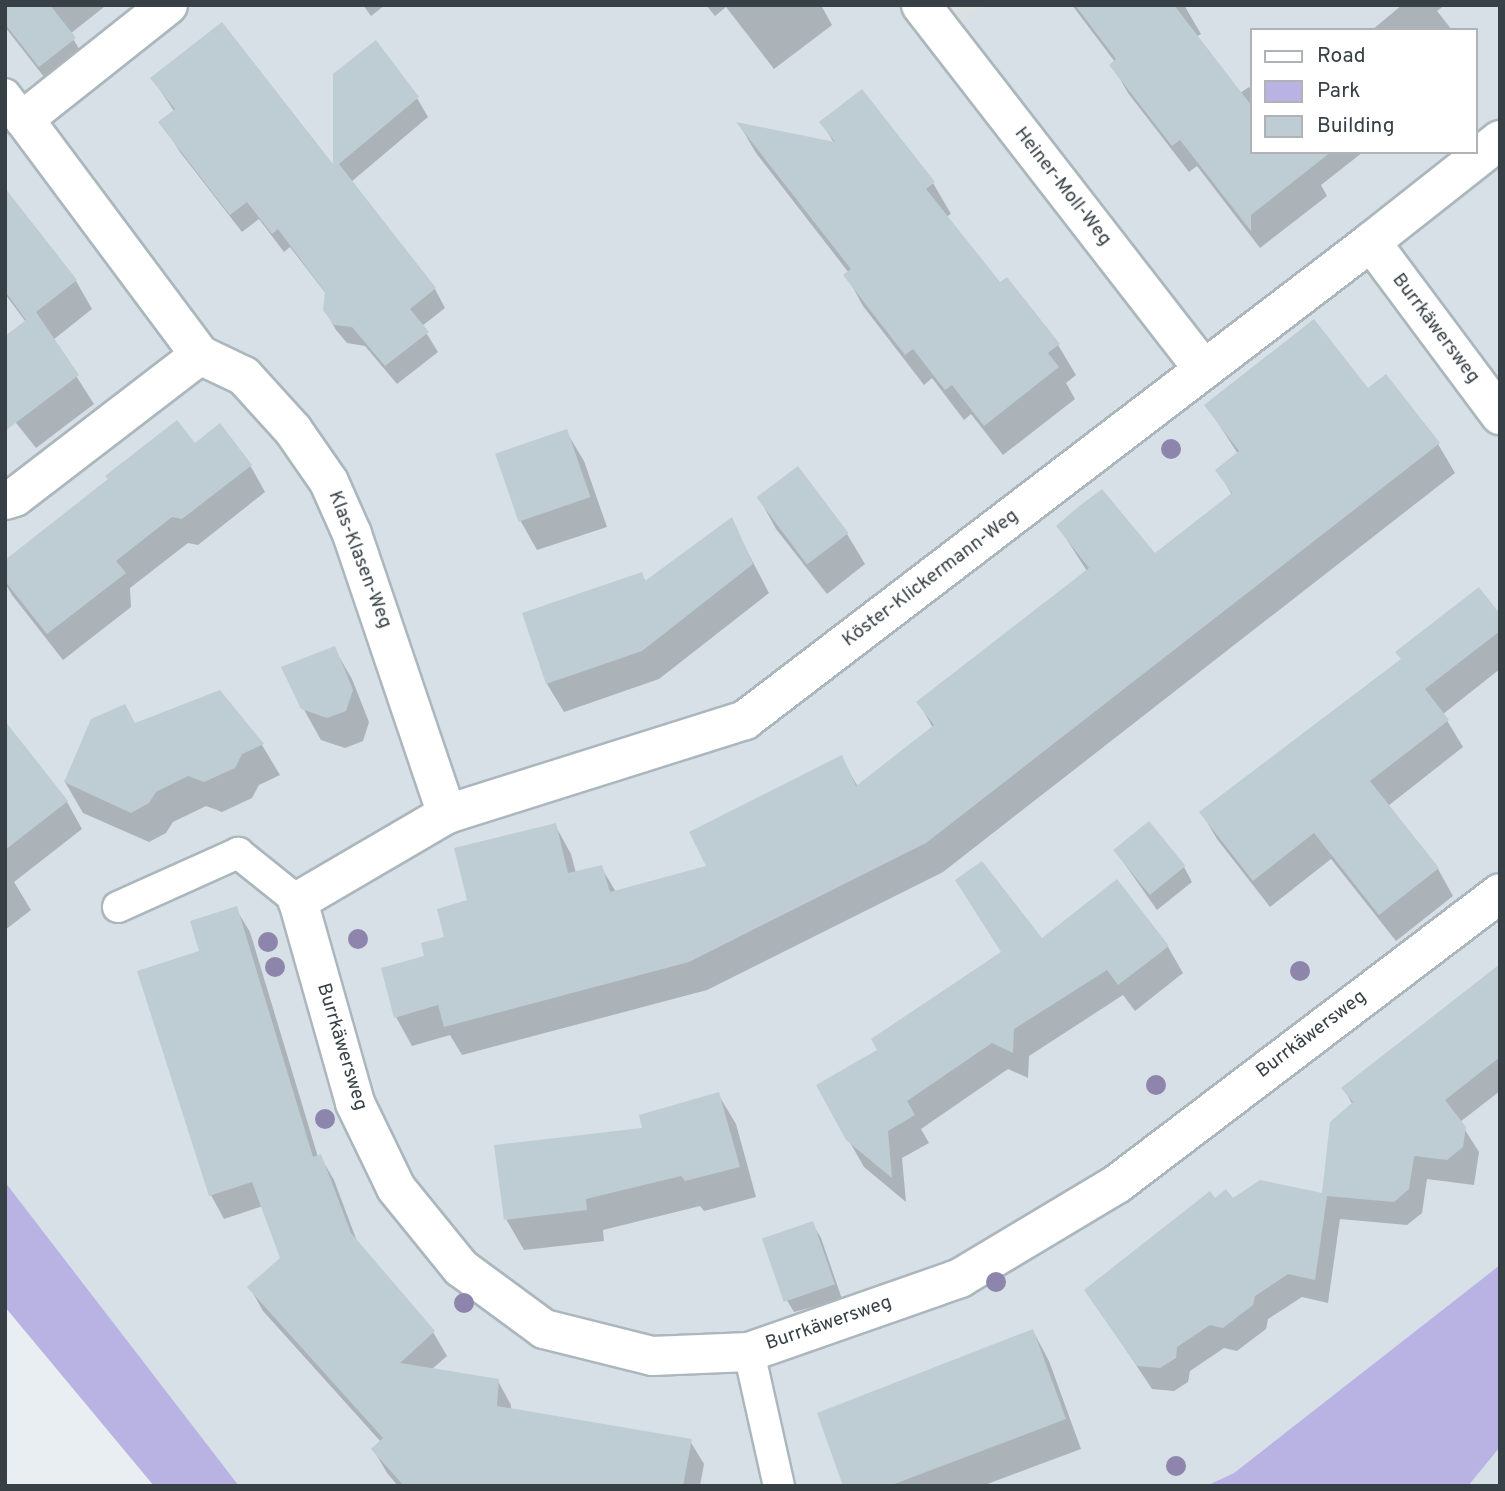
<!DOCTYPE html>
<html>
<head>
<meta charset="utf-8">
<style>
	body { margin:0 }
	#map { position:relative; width:1505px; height:1491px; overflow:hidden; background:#e8eef2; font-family:Overpass,sans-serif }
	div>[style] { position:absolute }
	.residential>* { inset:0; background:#d6e0e6 }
	.green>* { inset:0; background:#b9b3e4 }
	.parking>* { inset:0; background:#dce0e1 }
	.shadow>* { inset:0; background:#0003 }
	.building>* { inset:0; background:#becdd3; transform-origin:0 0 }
	.roads { filter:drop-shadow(2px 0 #abb7bd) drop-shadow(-2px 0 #abb7bd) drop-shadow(0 2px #abb7bd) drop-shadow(0 -2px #abb7bd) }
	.lane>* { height:30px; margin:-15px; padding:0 15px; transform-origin:15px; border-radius:15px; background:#fff }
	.street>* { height:38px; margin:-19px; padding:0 19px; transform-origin:19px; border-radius:19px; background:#fff }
	.trees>* { width:20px; height:20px; margin:-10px; border-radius:50%; background:#8d85ac }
	span { translate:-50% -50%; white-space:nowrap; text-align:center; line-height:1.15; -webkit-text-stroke:5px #fff; paint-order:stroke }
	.street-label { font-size:19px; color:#374145 }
	.frame { position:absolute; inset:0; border:7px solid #374145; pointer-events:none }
	.legend { position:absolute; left:1250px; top:28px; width:228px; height:126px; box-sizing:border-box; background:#fff; border:2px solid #afb3b5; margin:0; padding:9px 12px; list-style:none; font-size:21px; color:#374145 }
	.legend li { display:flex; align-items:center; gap:14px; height:35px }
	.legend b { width:35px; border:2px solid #afb3b5 }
</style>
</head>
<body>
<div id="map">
	<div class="residential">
		<i style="clip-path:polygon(evenodd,5px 5px,1500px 5px,1500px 1265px,1234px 1473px,1206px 1486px,239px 1486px,5px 1182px,5px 5px,1251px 30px,1475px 30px,1475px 152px,1251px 152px,1251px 30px)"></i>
		<i style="clip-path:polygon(1500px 1447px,1500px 1486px,1468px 1486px)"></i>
	</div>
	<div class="green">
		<i style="clip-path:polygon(5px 1182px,239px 1486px,154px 1486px,5px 1307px)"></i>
		<i style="clip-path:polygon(1500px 1265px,1500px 1447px,1468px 1486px,1206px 1486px,1234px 1473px)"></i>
	</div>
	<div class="parking">
		<i style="clip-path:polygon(921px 5px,982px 5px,945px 36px)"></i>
	</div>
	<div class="shadow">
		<i style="clip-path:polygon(5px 5px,103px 5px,104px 7px,70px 34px,83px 55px,48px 82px,5px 27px)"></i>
		<i style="clip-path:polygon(363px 5px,385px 5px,371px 16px)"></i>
		<i style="clip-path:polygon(706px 5px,821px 5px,832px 25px,774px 69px,726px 7px,715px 16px)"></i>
		<i style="clip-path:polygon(1072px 5px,1184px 5px,1201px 34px,1196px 37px,1240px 93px,1249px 87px,1251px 90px,1251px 152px,1363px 152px,1321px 185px,1327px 196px,1260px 248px,1197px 166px,1189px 172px,1128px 93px,1112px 65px,1115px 62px)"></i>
		<i style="clip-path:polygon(1402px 5px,1445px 5px,1437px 11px,1452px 30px,1372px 30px)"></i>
		<i style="clip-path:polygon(334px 75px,417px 98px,428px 117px,351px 182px,435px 289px,445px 308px,422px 326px,438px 352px,397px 384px,365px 346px,347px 343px,336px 330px,325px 310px,327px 295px,290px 247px,284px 252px,259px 219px,242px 232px,180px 152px,168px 133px,174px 111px,152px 78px,334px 169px)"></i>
		<i style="clip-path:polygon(821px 122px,933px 183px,951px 214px,946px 217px,999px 285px,1058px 345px,1076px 375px,1066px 383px,1075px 399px,1003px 455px,971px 414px,964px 420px,932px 378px,924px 385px,863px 306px,846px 275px,849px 273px,756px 153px,739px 124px,834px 143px)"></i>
		<i style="clip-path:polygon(5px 191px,76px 281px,92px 309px,53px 340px,94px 404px,36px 448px,5px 409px,26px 322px,5px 294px)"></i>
		<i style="clip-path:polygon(1386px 376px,1438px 444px,1455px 473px,943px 872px,707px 990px,462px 1055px,450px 1035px,412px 1046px,396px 1017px,426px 957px,446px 938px,469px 902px,555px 825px,571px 854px,576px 873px,601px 867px,616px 892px,708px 867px,841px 757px,858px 787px,933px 728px,919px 703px,1087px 571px,1058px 526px,1154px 556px,1232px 495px,1218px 470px,1238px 454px,1207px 406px,1368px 390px)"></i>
		<i style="clip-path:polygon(566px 431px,584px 461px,607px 527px,537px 550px,520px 520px)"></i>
		<i style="clip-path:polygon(194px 445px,250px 465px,265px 492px,198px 545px,188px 543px,130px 588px,131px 607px,63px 660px,12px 595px,5px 583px,5px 562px)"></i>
		<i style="clip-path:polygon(759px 498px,847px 534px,865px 564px,827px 594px,776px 529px)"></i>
		<i style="clip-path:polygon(731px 520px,769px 593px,659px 679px,564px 712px,547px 684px,641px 574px,646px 582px)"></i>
		<i style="clip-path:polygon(1500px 610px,1500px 669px,1443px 714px,1463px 747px,1388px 806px,1438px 869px,1453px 896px,1396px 941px,1331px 859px,1270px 907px,1217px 839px,1201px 812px)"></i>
		<i style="clip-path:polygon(334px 648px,352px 679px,369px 722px,363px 741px,345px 748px,321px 740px,303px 708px)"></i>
		<i style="clip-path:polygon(220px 692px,262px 745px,280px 775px,259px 785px,252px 798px,222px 812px,206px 806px,173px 822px,166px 833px,149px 842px,83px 813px,65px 782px,135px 725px)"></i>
		<i style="clip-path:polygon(22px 745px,67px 802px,82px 829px,14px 882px,31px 910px,5px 930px,5px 753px)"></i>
		<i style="clip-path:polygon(1114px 849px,1184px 867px,1192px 882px,1157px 910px)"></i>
		<i style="clip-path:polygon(236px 909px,250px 932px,318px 1157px,320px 1156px,334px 1180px,358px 1244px,433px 1332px,447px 1356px,431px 1370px,498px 1381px,511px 1405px,511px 1410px,690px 1441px,704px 1464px,700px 1486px,398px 1486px,387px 1473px,373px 1449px,381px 1442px,263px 1311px,250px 1288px,282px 1259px,263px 1206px,224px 1219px,211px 1195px,202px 952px)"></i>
		<i style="clip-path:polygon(1042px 941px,1168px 947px,1183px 973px,1135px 1011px,1123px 995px,1029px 1056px,1028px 1078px,1008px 1069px,921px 1129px,929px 1143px,902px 1158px,906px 1202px,864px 1167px,848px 1139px,880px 1051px)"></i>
		<i style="clip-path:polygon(1500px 966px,1500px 1091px,1460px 1122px,1479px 1152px,1474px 1185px,1427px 1179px,1422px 1213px,1407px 1225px,1340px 1219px,1328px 1303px,1302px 1297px,1268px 1319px,1266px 1329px,1237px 1351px,1224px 1348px,1190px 1371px,1188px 1382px,1174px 1391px,1152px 1389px,1086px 1290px,1215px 1201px,1323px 1195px,1353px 1105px,1343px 1088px)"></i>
		<i style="clip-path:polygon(718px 1094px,736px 1124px,756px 1197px,704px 1211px,700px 1206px,603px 1230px,604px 1241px,524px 1250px,506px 1219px,645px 1129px)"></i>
		<i style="clip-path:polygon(812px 1223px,821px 1238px,842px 1299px,794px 1312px,785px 1297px)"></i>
		<i style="clip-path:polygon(1033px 1331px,1049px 1361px,1081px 1449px,982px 1486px,845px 1486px)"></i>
	</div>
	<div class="building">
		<i style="clip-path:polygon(5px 5px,50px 5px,76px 38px,39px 67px,5px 24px)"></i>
		<i style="clip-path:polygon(1075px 5px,1174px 5px,1251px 105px,1251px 152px,1331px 152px,1251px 215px,1251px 231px,1180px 140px,1172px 146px,1109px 65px,1116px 59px)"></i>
		<i style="clip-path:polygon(222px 22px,333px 164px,333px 74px,376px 40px,419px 97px,339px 164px,436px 288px,410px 309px,429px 332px,385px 366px,352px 327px,334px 325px,323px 310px,325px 292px,278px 229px,272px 234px,247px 202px,230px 215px,158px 122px,175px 109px,150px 78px)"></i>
		<i style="clip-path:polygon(862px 89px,935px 182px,926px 189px,1000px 282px,1007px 277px,1060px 344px,1048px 353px,1059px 367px,984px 426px,952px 385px,945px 390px,913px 349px,905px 355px,843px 275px,851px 269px,736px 122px,835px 142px,819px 122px)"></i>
		<i style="clip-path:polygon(5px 188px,77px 280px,36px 312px,79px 375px,5px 431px,5px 336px,26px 320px,5px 291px)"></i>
		<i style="clip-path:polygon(1314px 319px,1368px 388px,1386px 374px,1440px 443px,926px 843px,689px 962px,444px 1027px,438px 1005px,394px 1018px,381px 968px,424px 956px,421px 943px,444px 937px,437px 909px,467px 900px,454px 848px,556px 823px,568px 873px,602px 865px,610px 892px,706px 866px,689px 832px,842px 755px,856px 786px,934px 725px,916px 702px,1089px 568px,1056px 526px,1078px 507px,1102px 489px,1155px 553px,1232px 493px,1215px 470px,1239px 451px,1204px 405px)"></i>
		<i style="clip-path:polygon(177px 420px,195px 443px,220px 423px,252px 465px,182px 519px,172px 517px,116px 561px,126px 573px,47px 634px,5px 581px,5px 560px,108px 479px,105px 476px)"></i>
		<i style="left:567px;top:429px;width:72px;height:76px;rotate:71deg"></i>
		<i style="left:798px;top:466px;width:84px;height:52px;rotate:53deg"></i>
		<i style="clip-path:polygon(732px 517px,753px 564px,642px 651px,546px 684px,522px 613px,642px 572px,645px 581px)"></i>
		<i style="clip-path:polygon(1479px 587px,1500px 614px,1500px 631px,1425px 689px,1449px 720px,1370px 781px,1439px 868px,1379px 915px,1314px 833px,1253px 881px,1199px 812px,1401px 659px,1395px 652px)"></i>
		<i style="clip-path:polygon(335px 646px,353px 690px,346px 711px,327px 718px,301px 709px,281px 667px)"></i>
		<i style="clip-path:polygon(220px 690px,264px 744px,242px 754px,235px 768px,204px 782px,188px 776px,156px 792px,149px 803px,131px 813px,64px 782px,91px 719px,125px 704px,135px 723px)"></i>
		<i style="clip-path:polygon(5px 721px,68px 801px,5px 850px)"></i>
		<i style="left:1149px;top:821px;width:58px;height:46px;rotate:51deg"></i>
		<i style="clip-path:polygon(982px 861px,1042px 938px,1117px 879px,1169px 946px,1118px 985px,1107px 970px,1014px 1029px,1013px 1053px,992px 1043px,907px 1101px,915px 1115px,888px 1131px,892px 1178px,846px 1140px,816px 1085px,877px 1050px,871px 1039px,1001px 952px,955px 880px)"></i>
		<i style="clip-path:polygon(237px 906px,313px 1157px,321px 1154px,351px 1233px,435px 1331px,400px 1363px,499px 1379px,497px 1406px,692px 1439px,683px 1486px,404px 1486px,371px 1449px,383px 1438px,247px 1287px,280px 1258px,252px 1182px,209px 1196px,137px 971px,199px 951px,190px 921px)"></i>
		<i style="clip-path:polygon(1500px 964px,1500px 1057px,1445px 1100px,1466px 1127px,1463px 1147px,1447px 1160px,1414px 1156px,1409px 1189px,1394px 1202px,1327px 1196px,1315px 1280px,1288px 1274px,1255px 1296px,1253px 1305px,1223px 1328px,1210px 1325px,1177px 1347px,1176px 1358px,1160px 1368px,1137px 1366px,1084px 1290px,1210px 1191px,1215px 1198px,1226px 1189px,1233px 1198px,1260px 1180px,1322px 1193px,1330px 1122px,1353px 1102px,1341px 1088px)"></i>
		<i style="clip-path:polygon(719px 1092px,740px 1167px,685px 1181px,681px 1176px,586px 1199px,587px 1210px,504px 1220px,494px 1145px,642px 1128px,639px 1115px)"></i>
		<i style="left:813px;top:1221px;width:67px;height:54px;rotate:71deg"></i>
		<i style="clip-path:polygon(1033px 1329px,1066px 1419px,889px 1486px,843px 1486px,817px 1413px)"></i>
	</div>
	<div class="roads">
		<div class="lane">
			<i style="left:5px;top:94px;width:31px;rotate:53deg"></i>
			<i style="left:118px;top:907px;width:132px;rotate:-24.2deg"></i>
			<i style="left:238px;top:853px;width:77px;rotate:38.7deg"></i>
			<i style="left:749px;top:1352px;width:137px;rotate:77.4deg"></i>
		</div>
		<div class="street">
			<i style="left:168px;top:5px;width:184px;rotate:141.6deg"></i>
			<i style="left:24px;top:119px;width:294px;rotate:53.3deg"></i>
			<i style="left:200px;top:355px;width:49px;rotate:25.5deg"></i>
			<i style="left:244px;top:376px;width:73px;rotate:47.8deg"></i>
			<i style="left:293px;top:430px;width:63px;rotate:55.3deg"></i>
			<i style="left:329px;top:482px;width:57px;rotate:66.1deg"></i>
			<i style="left:352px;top:534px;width:296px;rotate:71.3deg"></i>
			<i style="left:921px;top:5px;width:460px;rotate:52.2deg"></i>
			<i style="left:1500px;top:140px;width:164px;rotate:141.7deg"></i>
			<i style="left:1371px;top:242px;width:788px;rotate:142.64deg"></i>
			<i style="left:745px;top:720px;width:312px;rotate:162.5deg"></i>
			<i style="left:447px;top:814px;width:173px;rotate:149.7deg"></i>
			<i style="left:298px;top:901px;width:210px;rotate:74.2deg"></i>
			<i style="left:355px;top:1103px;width:94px;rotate:64.2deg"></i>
			<i style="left:396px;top:1188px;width:103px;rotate:50.9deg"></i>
			<i style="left:461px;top:1268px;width:103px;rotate:36.3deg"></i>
			<i style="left:544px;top:1329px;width:111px;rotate:14deg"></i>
			<i style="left:652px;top:1356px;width:97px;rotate:-2.4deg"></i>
			<i style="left:749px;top:1352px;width:224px;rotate:-19.3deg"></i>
			<i style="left:960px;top:1278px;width:183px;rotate:-30.9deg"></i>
			<i style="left:1117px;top:1184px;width:481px;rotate:-37.2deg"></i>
			<i style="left:1371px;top:242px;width:216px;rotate:53.3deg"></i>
			<i style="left:5px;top:500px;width:10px;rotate:-17deg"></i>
			<i style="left:15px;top:497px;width:233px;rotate:-37.5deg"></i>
		</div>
	</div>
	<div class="trees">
		<i style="left:1171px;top:449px"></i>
		<i style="left:358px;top:939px"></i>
		<i style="left:268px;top:942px"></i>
		<i style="left:275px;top:967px"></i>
		<i style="left:1300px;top:971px"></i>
		<i style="left:1156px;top:1085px"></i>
		<i style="left:325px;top:1119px"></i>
		<i style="left:996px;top:1282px"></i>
		<i style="left:464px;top:1303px"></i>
		<i style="left:1176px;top:1466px"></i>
	</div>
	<div class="street-label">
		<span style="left:1062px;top:187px;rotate:52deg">Heiner-Moll-Weg</span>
		<span style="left:1435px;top:329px;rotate:53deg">Burrkäwersweg</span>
		<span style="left:359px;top:560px;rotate:69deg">Klas-Klasen-Weg</span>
		<span style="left:931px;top:579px;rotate:-37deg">Köster-Klickermann-Weg</span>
		<span style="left:1312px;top:1035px;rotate:-37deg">Burrkäwersweg</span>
		<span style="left:341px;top:1047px;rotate:73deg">Burrkäwersweg</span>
		<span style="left:829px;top:1324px;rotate:-19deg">Burrkäwersweg</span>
	</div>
	<div class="frame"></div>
	<ul class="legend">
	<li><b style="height:9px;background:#fff"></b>Road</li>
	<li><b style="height:19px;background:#b9b3e4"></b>Park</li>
	<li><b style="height:19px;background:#becdd3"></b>Building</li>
	</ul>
</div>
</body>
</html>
